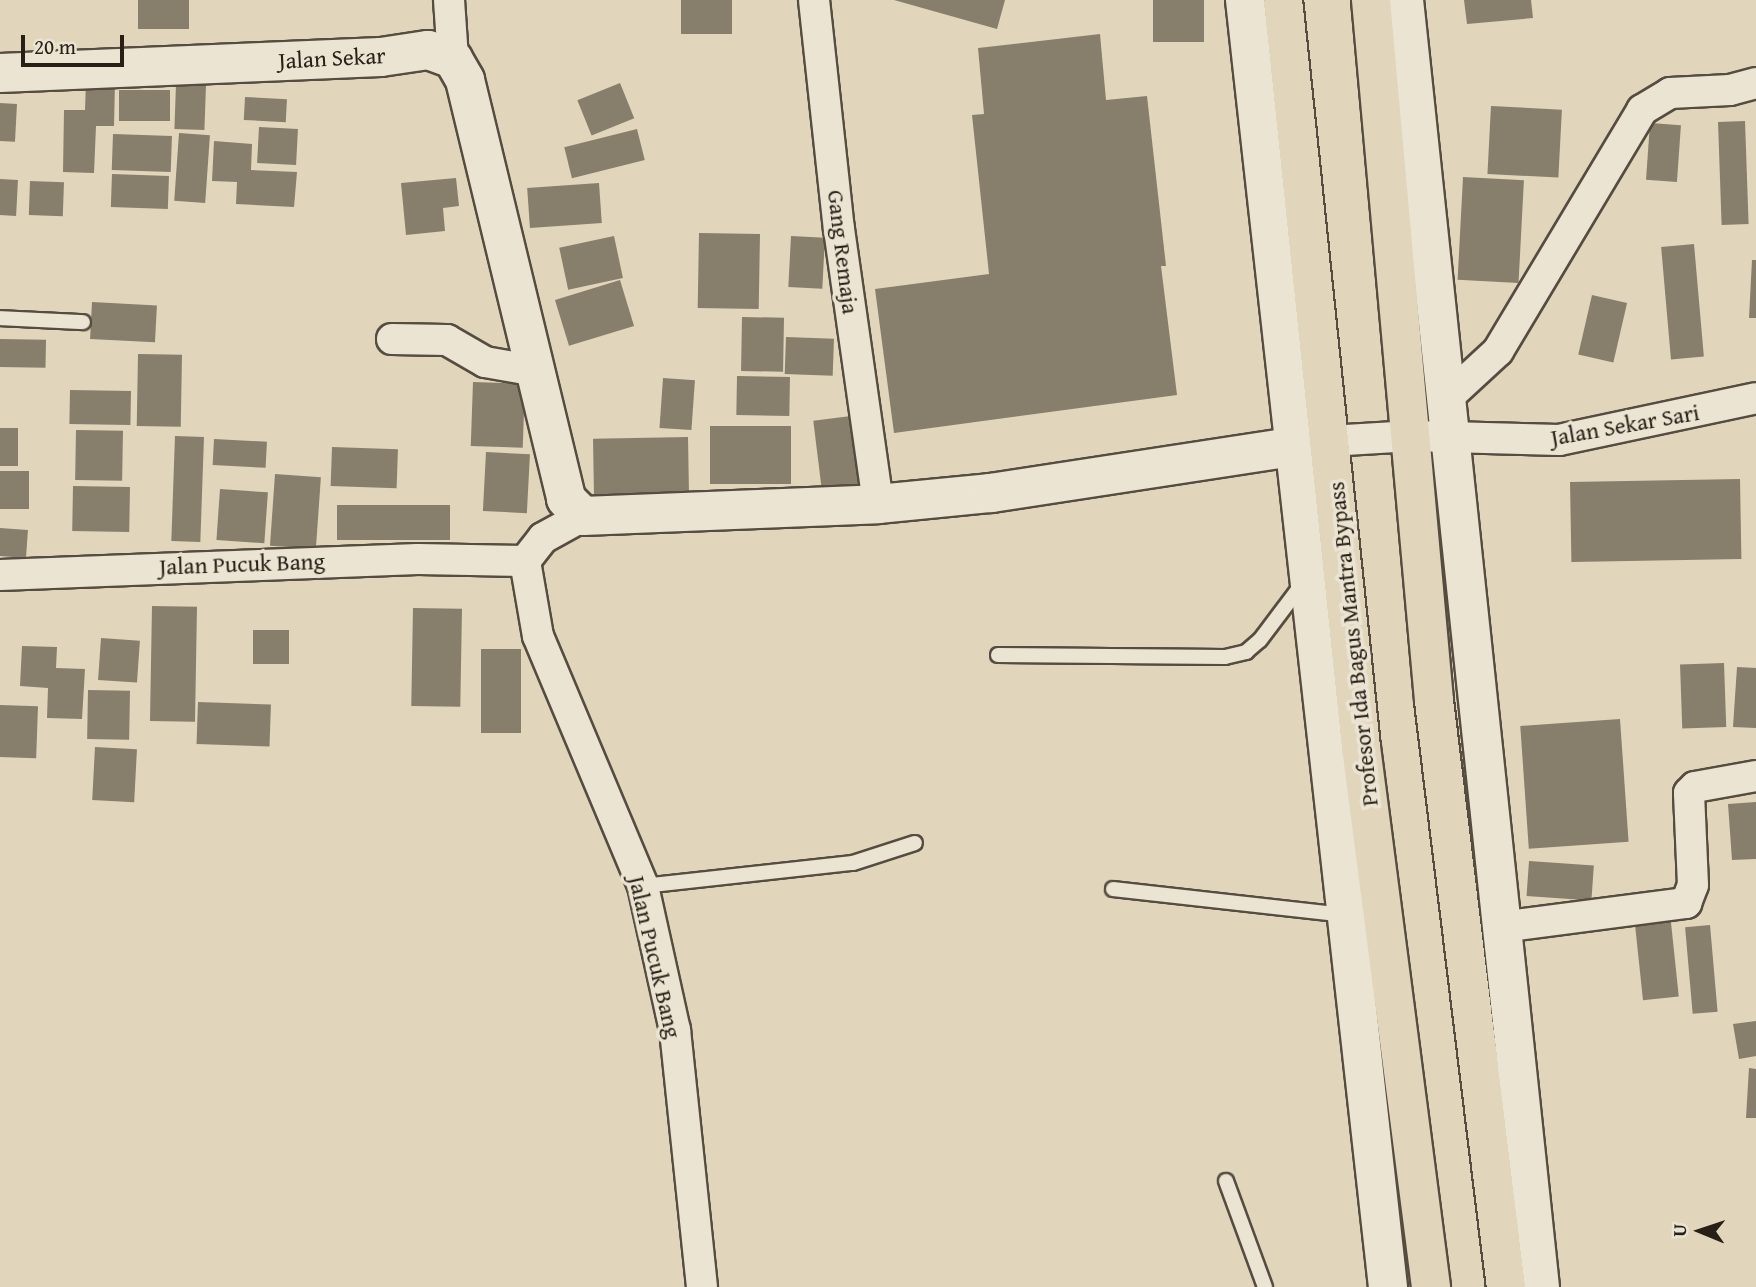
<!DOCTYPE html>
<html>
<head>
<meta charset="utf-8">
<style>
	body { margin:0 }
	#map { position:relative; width:1756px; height:1287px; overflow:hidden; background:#e1d5bc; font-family:"Gentium Book Plus",serif }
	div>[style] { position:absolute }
	.building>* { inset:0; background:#887e6c; transform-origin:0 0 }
	.roads { filter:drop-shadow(2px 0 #564c40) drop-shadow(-2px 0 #564c40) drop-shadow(0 2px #564c40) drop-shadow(0 -2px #564c40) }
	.lane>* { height:14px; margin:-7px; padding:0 7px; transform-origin:7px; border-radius:7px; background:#ece4d3 }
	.street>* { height:30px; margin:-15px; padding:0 15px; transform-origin:15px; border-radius:15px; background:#ece4d3 }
	.secondary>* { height:38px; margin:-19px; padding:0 19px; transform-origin:19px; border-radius:19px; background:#ece4d3 }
	.highway>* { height:38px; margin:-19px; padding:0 19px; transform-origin:19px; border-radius:19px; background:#e1d5bc }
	span { translate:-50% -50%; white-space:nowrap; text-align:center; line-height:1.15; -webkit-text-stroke:7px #ece4d3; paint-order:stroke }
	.street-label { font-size:23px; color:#281f16 }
	.north { position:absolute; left:1665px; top:1196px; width:70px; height:70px; -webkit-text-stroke:5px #ece4d3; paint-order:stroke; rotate:272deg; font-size:19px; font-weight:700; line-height:28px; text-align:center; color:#281f16 }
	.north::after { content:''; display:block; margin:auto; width:24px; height:32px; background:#281f16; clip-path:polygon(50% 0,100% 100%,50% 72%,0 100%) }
	.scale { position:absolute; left:21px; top:35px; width:103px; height:32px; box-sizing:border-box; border:4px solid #281f16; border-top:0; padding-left:9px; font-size:21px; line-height:24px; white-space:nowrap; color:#281f16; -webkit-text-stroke:5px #ece4d3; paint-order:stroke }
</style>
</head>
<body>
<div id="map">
	<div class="building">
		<i style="left:138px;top:0;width:51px;height:29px"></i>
		<i style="left:681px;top:0;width:51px;height:34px"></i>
		<i style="clip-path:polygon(894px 0,1005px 0,997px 29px)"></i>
		<i style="left:1153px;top:0;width:51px;height:42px"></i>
		<i style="clip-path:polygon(1464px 0,1531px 0,1533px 18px,1467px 24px)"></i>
		<i style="clip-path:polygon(1100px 34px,1106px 100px,1147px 96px,1166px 266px,1161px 266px,1177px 395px,894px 433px,875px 289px,989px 274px,972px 115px,984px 114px,978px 48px)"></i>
		<i style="clip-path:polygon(86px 81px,115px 82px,114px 126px,96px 126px,94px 173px,63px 172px,64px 110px,85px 110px)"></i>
		<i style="left:620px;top:83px;width:38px;height:46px;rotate:68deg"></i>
		<i style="left:176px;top:84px;width:30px;height:45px;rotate:2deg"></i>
		<i style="left:119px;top:90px;width:51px;height:31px"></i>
		<i style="left:245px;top:97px;width:42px;height:23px;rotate:3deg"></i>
		<i style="left:0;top:103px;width:17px;height:38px;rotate:3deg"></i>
		<i style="left:1491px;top:106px;width:71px;height:68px;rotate:3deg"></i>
		<i style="left:1745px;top:121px;width:103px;height:27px;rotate:88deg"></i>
		<i style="left:1650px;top:123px;width:31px;height:57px;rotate:4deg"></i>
		<i style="left:259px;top:127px;width:39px;height:36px;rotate:3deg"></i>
		<i style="left:637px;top:129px;width:32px;height:75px;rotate:76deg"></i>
		<i style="left:179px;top:133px;width:31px;height:68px;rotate:4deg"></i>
		<i style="left:113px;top:134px;width:59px;height:36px;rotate:2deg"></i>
		<i style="clip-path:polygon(214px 141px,252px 144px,251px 170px,297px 172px,294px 207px,236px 204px,237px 182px,212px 181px)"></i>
		<i style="left:112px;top:174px;width:57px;height:33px;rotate:2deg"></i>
		<i style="left:1463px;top:177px;width:61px;height:103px;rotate:3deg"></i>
		<i style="clip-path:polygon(456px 178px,459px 206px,443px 208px,445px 231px,406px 235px,401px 183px)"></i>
		<i style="left:0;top:179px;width:18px;height:36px;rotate:3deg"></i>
		<i style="left:30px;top:181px;width:34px;height:34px;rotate:2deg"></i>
		<i style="left:599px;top:183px;width:40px;height:72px;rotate:86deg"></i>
		<i style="left:699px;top:233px;width:61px;height:75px;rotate:1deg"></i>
		<i style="left:614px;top:236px;width:43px;height:56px;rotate:78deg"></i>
		<i style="left:791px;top:236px;width:34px;height:51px;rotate:3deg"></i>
		<i style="left:1694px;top:244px;width:113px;height:33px;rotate:85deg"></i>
		<i style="clip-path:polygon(1752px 260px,1756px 260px,1756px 318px,1749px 318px)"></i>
		<i style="left:620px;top:280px;width:48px;height:68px;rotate:73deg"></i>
		<i style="left:1592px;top:295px;width:36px;height:61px;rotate:13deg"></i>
		<i style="left:92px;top:302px;width:65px;height:37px;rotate:3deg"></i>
		<i style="left:742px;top:317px;width:42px;height:54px;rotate:1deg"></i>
		<i style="left:786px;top:337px;width:48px;height:37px;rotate:2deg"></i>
		<i style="left:0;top:339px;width:46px;height:28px;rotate:1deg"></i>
		<i style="left:138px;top:354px;width:44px;height:72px;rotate:1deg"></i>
		<i style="left:737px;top:376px;width:53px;height:39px;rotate:1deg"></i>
		<i style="left:663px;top:378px;width:32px;height:50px;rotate:4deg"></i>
		<i style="left:473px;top:382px;width:52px;height:64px;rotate:2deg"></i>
		<i style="left:70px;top:390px;width:61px;height:34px;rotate:1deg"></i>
		<i style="left:851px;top:416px;width:70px;height:38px;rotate:83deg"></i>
		<i style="left:791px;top:426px;width:58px;height:81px;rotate:90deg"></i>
		<i style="left:0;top:428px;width:18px;height:38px"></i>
		<i style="left:76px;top:430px;width:47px;height:50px;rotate:1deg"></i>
		<i style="left:175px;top:436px;width:29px;height:105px;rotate:2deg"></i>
		<i style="left:688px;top:437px;width:66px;height:95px;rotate:89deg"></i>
		<i style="left:214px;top:439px;width:53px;height:26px;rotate:3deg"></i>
		<i style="left:332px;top:447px;width:66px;height:39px;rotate:2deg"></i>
		<i style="left:486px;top:452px;width:44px;height:59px;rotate:3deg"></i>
		<i style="left:0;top:471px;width:29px;height:38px"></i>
		<i style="left:275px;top:474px;width:46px;height:72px;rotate:4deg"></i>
		<i style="left:1740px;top:479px;width:80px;height:170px;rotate:89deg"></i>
		<i style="left:73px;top:486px;width:57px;height:45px;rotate:1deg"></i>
		<i style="left:220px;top:489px;width:48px;height:51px;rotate:4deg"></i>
		<i style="left:337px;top:505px;width:113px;height:35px"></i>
		<i style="left:0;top:528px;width:28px;height:28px;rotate:4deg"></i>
		<i style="left:152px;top:606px;width:45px;height:115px;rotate:1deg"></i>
		<i style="left:413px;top:608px;width:49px;height:98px;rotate:1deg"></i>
		<i style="left:253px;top:630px;width:36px;height:34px"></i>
		<i style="left:101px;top:638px;width:39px;height:42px;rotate:4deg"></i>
		<i style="clip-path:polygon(22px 646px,57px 647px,56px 668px,85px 669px,82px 719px,47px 718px,48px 688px,20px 686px)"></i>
		<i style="left:481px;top:649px;width:40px;height:84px"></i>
		<i style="left:1724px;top:663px;width:64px;height:44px;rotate:88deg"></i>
		<i style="clip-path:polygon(1737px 667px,1756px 668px,1756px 728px,1733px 727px)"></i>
		<i style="left:88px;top:690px;width:42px;height:49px;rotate:1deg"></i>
		<i style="left:198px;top:702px;width:73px;height:42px;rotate:2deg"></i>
		<i style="left:0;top:705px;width:38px;height:52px;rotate:2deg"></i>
		<i style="left:1620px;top:719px;width:123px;height:100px;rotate:86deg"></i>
		<i style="left:95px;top:747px;width:42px;height:53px;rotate:3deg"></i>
		<i style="clip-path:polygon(1756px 802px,1756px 859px,1732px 860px,1728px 804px)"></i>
		<i style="left:1529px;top:861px;width:65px;height:35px;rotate:4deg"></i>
		<i style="left:1670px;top:913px;width:84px;height:36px;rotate:84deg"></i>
		<i style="left:1710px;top:925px;width:87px;height:25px;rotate:85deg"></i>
		<i style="clip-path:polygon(1756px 1021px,1756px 1056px,1739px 1059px,1733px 1024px)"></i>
		<i style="clip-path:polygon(1749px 1068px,1756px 1069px,1756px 1118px,1746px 1118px)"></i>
	</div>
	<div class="roads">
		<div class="lane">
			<i style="left:0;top:318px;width:83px;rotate:2.8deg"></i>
			<i style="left:998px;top:655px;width:227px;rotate:0.5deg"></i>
			<i style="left:1225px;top:657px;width:22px;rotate:-13deg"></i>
			<i style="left:1246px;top:652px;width:18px;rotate:-41deg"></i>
			<i style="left:1260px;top:640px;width:71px;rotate:-53deg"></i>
			<i style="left:643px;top:886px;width:211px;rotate:-6.3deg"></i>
			<i style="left:853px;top:863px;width:65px;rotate:-17.9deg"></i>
			<i style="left:1113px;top:889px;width:232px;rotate:6.4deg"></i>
			<i style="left:1226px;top:1181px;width:113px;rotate:69.8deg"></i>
		</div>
		<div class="street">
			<i style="left:449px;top:0;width:59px;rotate:86.1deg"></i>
			<i style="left:814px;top:0;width:230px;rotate:83.8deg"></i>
			<i style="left:839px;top:229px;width:278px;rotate:81.9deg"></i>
			<i style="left:392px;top:339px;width:55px;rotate:1deg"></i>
			<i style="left:447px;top:340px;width:44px;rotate:30.1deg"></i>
			<i style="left:485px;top:362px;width:52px;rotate:10deg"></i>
			<i style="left:1446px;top:399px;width:71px;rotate:-42.7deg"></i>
			<i style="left:1498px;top:351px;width:281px;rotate:-59.1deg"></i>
			<i style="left:1642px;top:110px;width:33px;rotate:-31deg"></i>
			<i style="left:1670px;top:93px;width:60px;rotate:-2.9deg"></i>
			<i style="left:1730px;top:90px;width:27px;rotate:-15deg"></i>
			<i style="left:1329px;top:441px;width:83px;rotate:-3.4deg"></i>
			<i style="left:1412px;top:436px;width:147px;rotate:1.6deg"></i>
			<i style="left:1559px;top:440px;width:201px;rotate:-12deg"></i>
			<i style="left:525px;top:561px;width:76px;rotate:80.2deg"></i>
			<i style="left:538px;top:636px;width:271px;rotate:67.2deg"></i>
			<i style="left:643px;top:886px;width:148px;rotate:77.5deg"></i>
			<i style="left:675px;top:1030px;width:258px;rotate:84deg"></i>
			<i style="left:0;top:575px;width:418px;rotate:-2.2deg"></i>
			<i style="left:418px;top:559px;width:107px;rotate:1.1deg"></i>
			<i style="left:525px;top:561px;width:29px;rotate:-52deg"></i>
			<i style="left:543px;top:538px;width:46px;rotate:-28.8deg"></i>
			<i style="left:1501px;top:927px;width:187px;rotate:-7.4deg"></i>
			<i style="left:1686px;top:903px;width:19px;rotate:-69deg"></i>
			<i style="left:1693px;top:885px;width:92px;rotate:-92.5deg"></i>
			<i style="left:1689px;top:793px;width:8px;rotate:-45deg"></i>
			<i style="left:1695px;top:787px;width:62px;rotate:-10.2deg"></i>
		</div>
		<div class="secondary">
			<i style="left:1245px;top:0;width:1295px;rotate:83.66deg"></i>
			<i style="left:1404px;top:0;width:1294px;rotate:83.97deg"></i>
			<i style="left:0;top:73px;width:381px;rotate:-2.4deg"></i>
			<i style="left:381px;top:57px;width:48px;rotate:-8.5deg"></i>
			<i style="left:428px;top:50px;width:27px;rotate:20deg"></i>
			<i style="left:453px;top:59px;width:24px;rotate:60deg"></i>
			<i style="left:465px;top:80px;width:431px;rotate:76.4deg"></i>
			<i style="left:566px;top:499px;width:24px;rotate:45deg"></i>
			<i style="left:583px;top:516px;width:295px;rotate:-2.3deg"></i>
			<i style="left:878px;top:504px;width:114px;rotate:-5.6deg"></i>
			<i style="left:991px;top:493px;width:342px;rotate:-8.7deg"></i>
		</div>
		<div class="highway">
			<i style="left:1283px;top:0;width:751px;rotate:84.04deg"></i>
			<i style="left:1361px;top:747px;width:545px;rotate:82.61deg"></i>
			<i style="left:1371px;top:0;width:704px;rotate:84.86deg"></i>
			<i style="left:1434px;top:701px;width:590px;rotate:83deg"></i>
		</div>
	</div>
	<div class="street-label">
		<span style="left:332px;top:58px;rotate:-3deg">Jalan Sekar</span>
		<span style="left:843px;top:252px;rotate:83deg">Gang Remaja</span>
		<span style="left:1625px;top:425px;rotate:-10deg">Jalan Sekar Sari</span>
		<span style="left:242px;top:564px;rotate:-2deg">Jalan Pucuk Bang</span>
		<span style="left:1353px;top:644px;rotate:-96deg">Profesor Ida Bagus Mantra Bypass</span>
		<span style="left:655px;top:957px;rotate:77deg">Jalan Pucuk Bang</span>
	</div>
	<div class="north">U</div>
	<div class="scale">20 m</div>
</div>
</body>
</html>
